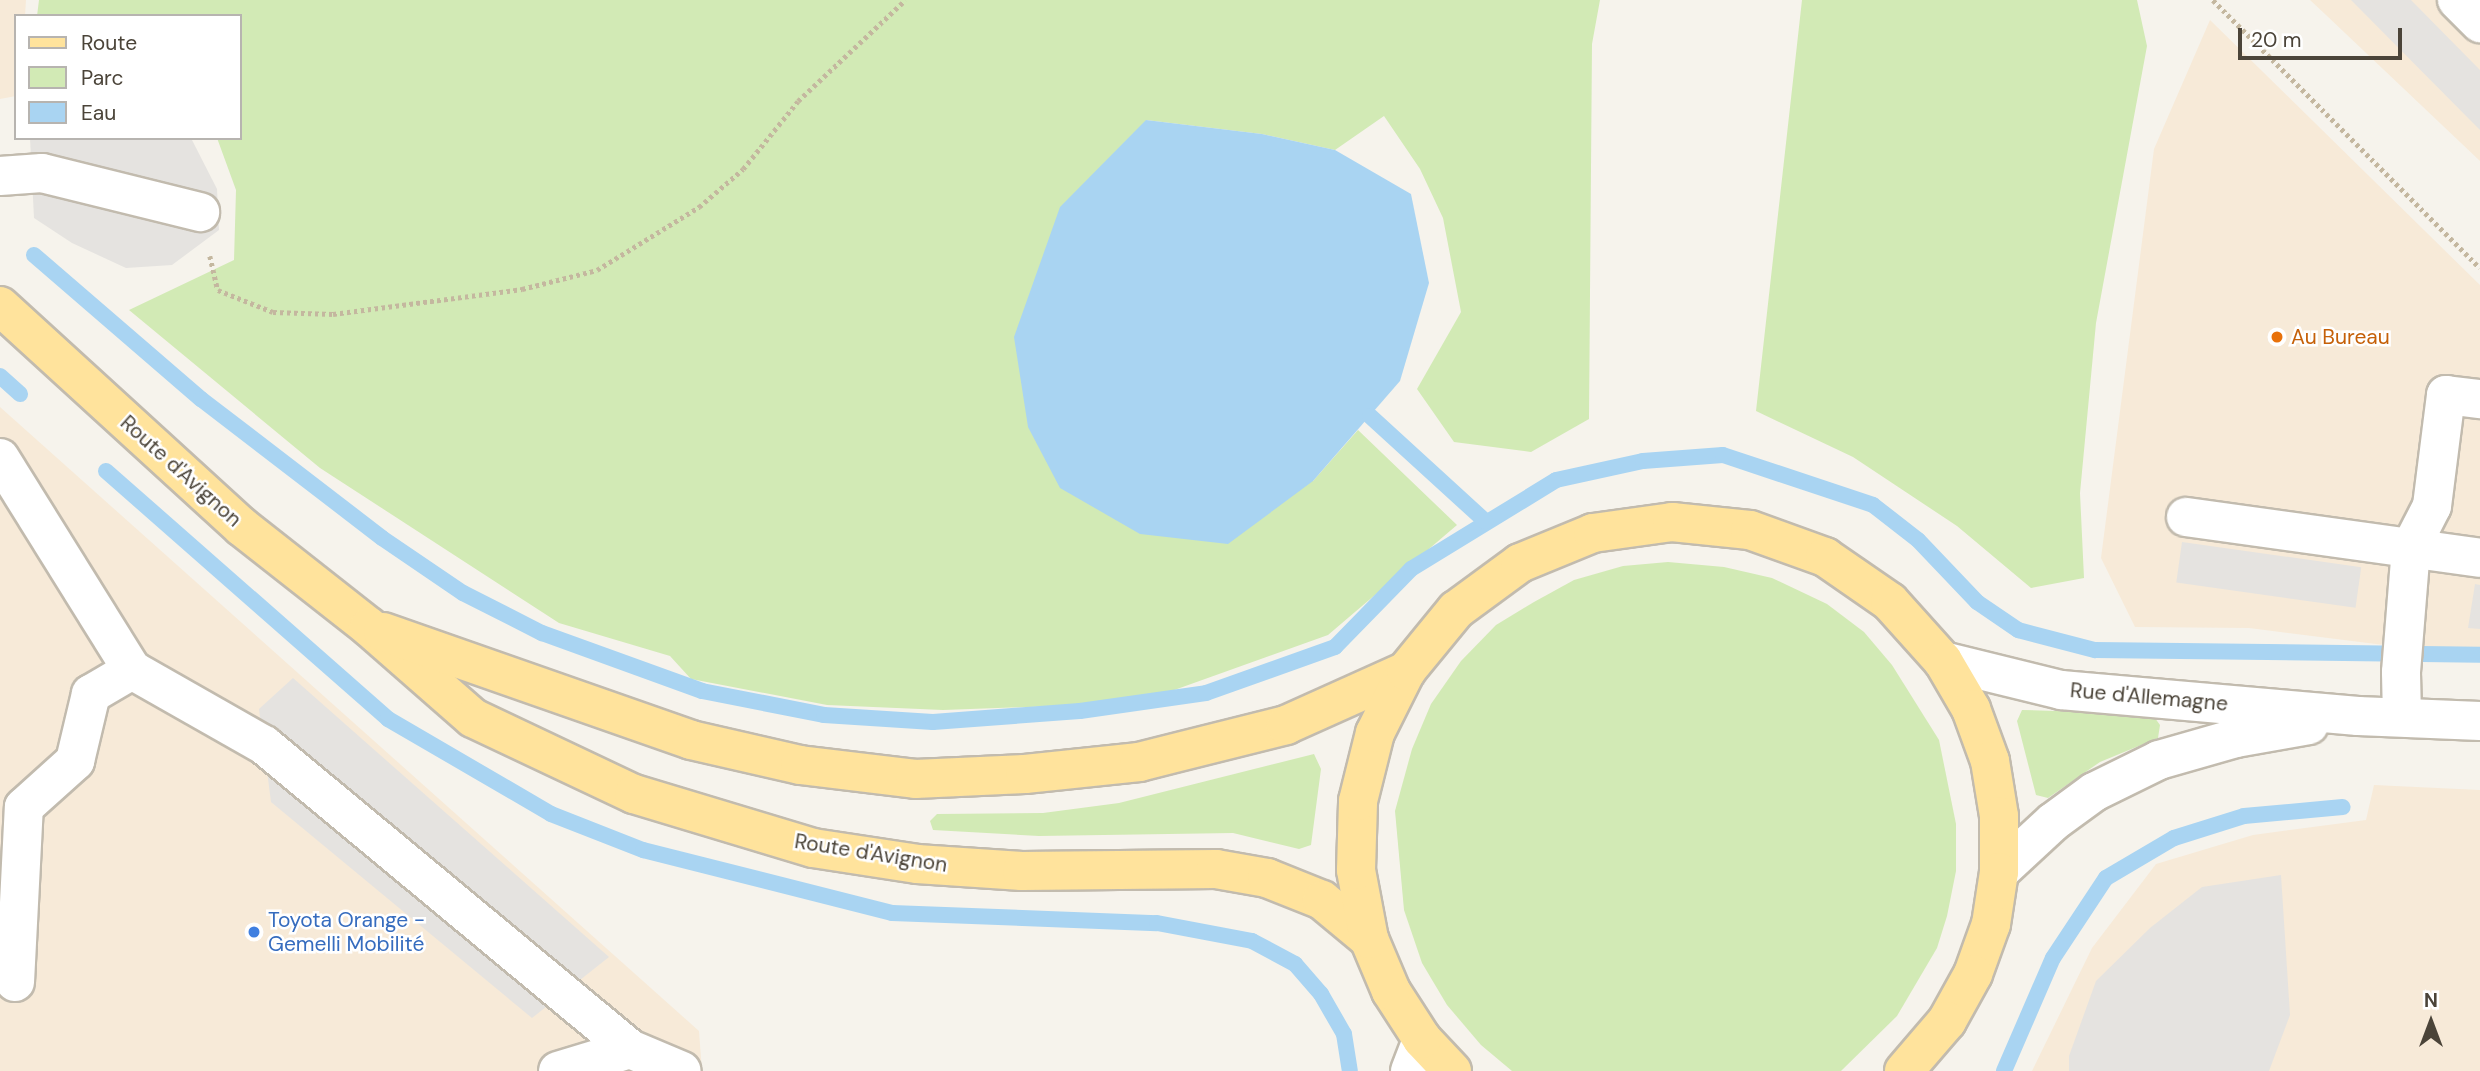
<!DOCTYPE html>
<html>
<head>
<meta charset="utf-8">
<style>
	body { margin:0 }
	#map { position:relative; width:2480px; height:1071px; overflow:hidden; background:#f6f3ec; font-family:"DM Sans",sans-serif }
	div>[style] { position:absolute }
	.commercial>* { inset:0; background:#f7ead8 }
	.green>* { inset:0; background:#d2eab5 }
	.parking>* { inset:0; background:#e5e3e0; transform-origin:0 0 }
	.water>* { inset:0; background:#a9d4f2 }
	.stream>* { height:16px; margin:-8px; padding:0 8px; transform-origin:8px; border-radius:8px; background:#a9d4f2 }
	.path>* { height:4.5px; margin-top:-2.25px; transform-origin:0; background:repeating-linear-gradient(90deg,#c4b79f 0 3.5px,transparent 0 7px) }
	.roads { filter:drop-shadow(2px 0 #c2bbae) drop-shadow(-2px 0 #c2bbae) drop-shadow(0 2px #c2bbae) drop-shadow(0 -2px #c2bbae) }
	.minor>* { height:38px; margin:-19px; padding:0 19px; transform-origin:19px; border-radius:19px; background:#fff }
	.major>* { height:38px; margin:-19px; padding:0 19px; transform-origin:19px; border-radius:19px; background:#ffe39c }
	.dots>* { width:19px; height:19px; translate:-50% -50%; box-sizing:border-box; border:4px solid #fff; border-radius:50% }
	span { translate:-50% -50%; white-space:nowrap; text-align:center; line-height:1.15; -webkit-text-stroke:5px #fff; paint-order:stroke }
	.food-label { font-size:21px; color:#c56008 }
	.left { translate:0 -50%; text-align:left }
	.street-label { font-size:21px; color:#4b4439 }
	.shop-label { font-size:21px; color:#366cbe }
	.legend { position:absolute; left:14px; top:14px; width:228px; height:126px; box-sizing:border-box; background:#fff; border:2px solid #b7b4b0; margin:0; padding:9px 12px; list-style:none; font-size:21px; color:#4b4439 }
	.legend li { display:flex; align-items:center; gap:14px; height:35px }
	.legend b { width:35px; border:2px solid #b7b4b0 }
	.north { position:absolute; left:2396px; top:987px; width:70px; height:70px; -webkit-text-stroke:5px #fff; paint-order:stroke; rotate:0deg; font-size:19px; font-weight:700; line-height:28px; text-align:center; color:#4b4439 }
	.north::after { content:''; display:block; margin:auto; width:24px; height:32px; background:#4b4439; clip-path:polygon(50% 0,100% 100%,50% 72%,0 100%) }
	.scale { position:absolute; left:2238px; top:28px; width:164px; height:32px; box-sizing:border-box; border:4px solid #4b4439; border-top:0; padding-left:9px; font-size:21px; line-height:24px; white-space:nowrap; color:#4b4439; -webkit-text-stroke:5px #fff; paint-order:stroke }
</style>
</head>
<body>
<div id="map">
	<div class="commercial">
		<i style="clip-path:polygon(0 0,26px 0,25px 16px,16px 16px,16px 96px,0 99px)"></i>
		<i style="clip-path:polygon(2310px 0,2480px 0,2480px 161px,2326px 15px)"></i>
		<i style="clip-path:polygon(2210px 20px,2480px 285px,2480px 657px,2249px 628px,2135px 627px,2101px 558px,2154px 149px)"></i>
		<i style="clip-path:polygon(0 407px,699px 1031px,702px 1071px,0 1071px)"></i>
		<i style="clip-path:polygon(2374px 785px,2480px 790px,2480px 1071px,2032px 1071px,2092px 948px,2156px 864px,2253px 835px,2366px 820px)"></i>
	</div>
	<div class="green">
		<i style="clip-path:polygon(39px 0,1600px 0,1592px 44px,1589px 419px,1531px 452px,1454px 442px,1417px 389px,1461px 312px,1443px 218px,1420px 169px,1384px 116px,1335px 150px,1262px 134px,1146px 120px,1313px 481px,1358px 430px,1457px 525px,1328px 635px,1138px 703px,943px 710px,827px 705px,691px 679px,670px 656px,559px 623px,320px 468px,129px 310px,234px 260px,236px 190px,217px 138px,240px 138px,240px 16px,37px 16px)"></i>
		<i style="clip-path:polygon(1802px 0,2137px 0,2147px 46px,2096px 323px,2080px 493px,2084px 578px,2031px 588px,1957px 526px,1853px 457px,1756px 411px)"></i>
		<i style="clip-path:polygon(1668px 562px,1724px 567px,1772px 578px,1827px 604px,1864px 632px,1892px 665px,1939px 740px,1956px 824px,1956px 871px,1947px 916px,1937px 948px,1897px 1016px,1841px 1071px,1512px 1071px,1481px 1045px,1447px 1005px,1422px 963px,1404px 910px,1395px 811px,1412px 749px,1431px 704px,1461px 661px,1496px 625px,1534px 602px,1574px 580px,1623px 566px)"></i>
		<i style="clip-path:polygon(2022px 710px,2152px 714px,2160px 725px,2158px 738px,2100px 762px,2048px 798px,2036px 795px,2017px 721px)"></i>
		<i style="clip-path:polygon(1314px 754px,1321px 769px,1311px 845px,1299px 849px,1233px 833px,1039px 836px,933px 830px,930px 821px,937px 814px,1043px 813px,1119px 803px)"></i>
	</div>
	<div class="parking">
		<i style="clip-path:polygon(2351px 0,2411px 0,2480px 70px,2480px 130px)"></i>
		<i style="clip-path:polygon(30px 138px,191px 138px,217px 189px,219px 230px,172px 265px,126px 268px,72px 243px,34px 218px)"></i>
		<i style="left:2182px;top:542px;width:181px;height:41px;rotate:8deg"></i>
		<i style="clip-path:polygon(2475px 584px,2480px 585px,2480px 629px,2468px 628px)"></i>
		<i style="clip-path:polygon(293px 678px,609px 957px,532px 1018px,271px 802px,259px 709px)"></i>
		<i style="clip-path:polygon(2281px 875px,2290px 1015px,2269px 1071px,2069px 1071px,2069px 1056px,2096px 981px,2150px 928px,2202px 887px)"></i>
	</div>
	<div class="water">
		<i style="clip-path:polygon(1146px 120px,1262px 134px,1335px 150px,1411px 194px,1429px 283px,1400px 381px,1313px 481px,1228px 544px,1140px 534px,1060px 488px,1028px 427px,1014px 337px,1060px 207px)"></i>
	</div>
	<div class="stream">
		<i style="left:34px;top:255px;width:221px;rotate:40.8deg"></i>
		<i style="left:201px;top:399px;width:228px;rotate:37.5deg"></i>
		<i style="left:382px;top:538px;width:98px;rotate:34.2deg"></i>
		<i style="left:463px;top:593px;width:89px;rotate:26.9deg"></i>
		<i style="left:542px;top:633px;width:170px;rotate:19.9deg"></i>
		<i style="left:702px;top:691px;width:124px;rotate:11.1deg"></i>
		<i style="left:824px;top:715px;width:109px;rotate:3.7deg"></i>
		<i style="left:933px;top:722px;width:147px;rotate:-4.3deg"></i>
		<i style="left:1080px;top:711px;width:127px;rotate:-8.1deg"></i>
		<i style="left:1206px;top:693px;width:137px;rotate:-19.6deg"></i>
		<i style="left:1335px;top:647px;width:109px;rotate:-45.7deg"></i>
		<i style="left:1411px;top:569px;width:170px;rotate:-31.5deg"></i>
		<i style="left:1556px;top:480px;width:89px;rotate:-12.3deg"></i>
		<i style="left:1643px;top:461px;width:80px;rotate:-4.3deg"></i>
		<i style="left:1723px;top:455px;width:158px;rotate:18.4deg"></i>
		<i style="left:1873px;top:505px;width:57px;rotate:37.9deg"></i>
		<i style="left:1918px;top:540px;width:86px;rotate:46.4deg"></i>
		<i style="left:1977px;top:602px;width:50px;rotate:34.3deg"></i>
		<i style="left:2018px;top:630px;width:80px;rotate:14.6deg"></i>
		<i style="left:2095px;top:650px;width:385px;rotate:0.7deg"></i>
		<i style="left:0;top:376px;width:27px;rotate:42deg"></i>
		<i style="left:1370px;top:416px;width:156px;rotate:42.4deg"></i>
		<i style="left:106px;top:471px;width:376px;rotate:41.3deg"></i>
		<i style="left:388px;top:719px;width:189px;rotate:30.2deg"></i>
		<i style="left:551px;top:814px;width:99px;rotate:21.4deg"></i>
		<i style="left:643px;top:850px;width:257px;rotate:14.2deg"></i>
		<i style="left:892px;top:913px;width:265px;rotate:2.2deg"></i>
		<i style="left:1157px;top:923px;width:97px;rotate:10.7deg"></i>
		<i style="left:1252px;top:941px;width:49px;rotate:28.1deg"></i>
		<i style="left:1295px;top:964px;width:40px;rotate:49deg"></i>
		<i style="left:1321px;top:994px;width:46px;rotate:60.1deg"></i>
		<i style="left:1344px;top:1034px;width:37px;rotate:81deg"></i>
		<i style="left:2004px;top:1071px;width:123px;rotate:-66.6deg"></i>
		<i style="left:2053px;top:958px;width:96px;rotate:-56.5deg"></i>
		<i style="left:2106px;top:878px;width:79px;rotate:-30.5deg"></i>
		<i style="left:2174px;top:838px;width:73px;rotate:-17.4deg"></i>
		<i style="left:2244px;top:816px;width:99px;rotate:-5.2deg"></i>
	</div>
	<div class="path">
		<i style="left:2213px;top:0;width:378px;rotate:45.1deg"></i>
		<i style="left:210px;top:256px;width:35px;rotate:77deg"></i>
		<i style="left:218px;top:290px;width:59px;rotate:21.8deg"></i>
		<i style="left:273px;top:312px;width:60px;rotate:1.9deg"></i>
		<i style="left:333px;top:314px;width:191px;rotate:-7.5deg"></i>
		<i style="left:522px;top:289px;width:77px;rotate:-14.2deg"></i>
		<i style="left:597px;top:270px;width:120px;rotate:-31.7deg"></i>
		<i style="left:699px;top:207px;width:58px;rotate:-40.8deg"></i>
		<i style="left:743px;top:169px;width:87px;rotate:-51deg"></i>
		<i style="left:798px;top:101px;width:147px;rotate:-43.3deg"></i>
	</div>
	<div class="roads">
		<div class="minor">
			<i style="left:2457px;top:0;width:33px;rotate:45deg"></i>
			<i style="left:0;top:176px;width:42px;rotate:-4.1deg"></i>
			<i style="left:42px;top:173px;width:163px;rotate:13.9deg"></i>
			<i style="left:0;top:458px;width:250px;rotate:58.1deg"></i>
			<i style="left:132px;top:670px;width:152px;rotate:29.6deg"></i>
			<i style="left:264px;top:745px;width:476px;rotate:39.7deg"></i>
			<i style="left:630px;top:1049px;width:56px;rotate:22.9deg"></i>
			<i style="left:2186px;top:517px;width:297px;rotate:7.9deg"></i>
			<i style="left:1943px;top:661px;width:122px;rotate:13.8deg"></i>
			<i style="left:2061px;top:690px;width:298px;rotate:5deg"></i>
			<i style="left:2358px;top:716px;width:122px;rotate:2.3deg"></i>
			<i style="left:2402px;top:717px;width:45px;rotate:-91.3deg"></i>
			<i style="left:2401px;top:672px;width:125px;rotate:-85.4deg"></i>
			<i style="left:2411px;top:547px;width:46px;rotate:-62.9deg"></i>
			<i style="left:2432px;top:506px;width:112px;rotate:-82.8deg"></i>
			<i style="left:2446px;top:395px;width:34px;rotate:7deg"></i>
			<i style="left:1999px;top:872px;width:74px;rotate:-42.8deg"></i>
			<i style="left:2053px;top:822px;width:51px;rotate:-36.2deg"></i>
			<i style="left:2094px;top:792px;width:72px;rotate:-26.2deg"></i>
			<i style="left:2159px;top:760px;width:80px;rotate:-15.9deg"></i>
			<i style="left:2236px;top:738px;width:74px;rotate:-10.1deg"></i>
			<i style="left:15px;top:982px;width:175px;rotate:-87.1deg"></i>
			<i style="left:24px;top:807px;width:69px;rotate:-42deg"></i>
			<i style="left:75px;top:761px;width:69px;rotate:-76.6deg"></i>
			<i style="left:91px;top:694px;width:48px;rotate:-30.3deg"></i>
			<i style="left:558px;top:1071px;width:75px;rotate:-17deg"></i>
			<i style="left:1410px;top:1071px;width:34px;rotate:-69deg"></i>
		</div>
		<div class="major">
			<i style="left:0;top:306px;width:328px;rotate:42.4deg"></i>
			<i style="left:242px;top:527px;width:162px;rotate:38.2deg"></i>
			<i style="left:369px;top:627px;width:138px;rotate:41.2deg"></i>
			<i style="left:473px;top:718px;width:178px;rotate:25.3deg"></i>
			<i style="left:634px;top:794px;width:187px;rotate:16.8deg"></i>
			<i style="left:813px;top:848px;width:105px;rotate:8.7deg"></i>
			<i style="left:917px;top:864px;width:105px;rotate:3.8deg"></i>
			<i style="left:1022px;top:871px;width:194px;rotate:-0.6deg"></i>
			<i style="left:1216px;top:869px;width:52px;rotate:10deg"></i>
			<i style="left:1267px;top:878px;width:59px;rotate:21.8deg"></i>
			<i style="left:1322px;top:900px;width:61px;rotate:39.7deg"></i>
			<i style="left:383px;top:632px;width:326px;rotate:19.3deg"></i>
			<i style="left:691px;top:740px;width:112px;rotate:12.9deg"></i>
			<i style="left:800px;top:765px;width:116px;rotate:6.9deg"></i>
			<i style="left:915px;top:779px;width:110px;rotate:-2.6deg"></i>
			<i style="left:1025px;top:774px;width:115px;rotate:-6deg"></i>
			<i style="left:1139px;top:762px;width:152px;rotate:-14.1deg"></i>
			<i style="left:1286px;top:725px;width:132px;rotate:-24.2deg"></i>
			<i style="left:1452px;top:1071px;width:44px;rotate:-133.2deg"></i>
			<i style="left:1422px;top:1039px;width:57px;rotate:-122.9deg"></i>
			<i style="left:1391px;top:991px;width:56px;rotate:-112.9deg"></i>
			<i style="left:1369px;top:939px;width:70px;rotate:-100.7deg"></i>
			<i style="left:1356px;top:870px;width:69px;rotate:-88.3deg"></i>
			<i style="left:1358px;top:801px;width:70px;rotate:-76deg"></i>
			<i style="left:1375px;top:733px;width:69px;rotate:-63.4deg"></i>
			<i style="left:1406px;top:671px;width:79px;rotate:-50.7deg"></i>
			<i style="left:1456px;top:610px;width:79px;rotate:-36.3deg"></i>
			<i style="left:1520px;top:563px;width:79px;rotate:-22.3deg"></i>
			<i style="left:1593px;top:533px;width:80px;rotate:-7.9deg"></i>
			<i style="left:1672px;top:522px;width:78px;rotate:5.9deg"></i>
			<i style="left:1750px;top:530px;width:80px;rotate:19.8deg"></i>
			<i style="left:1825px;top:557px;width:79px;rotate:34.7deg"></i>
			<i style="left:1890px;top:602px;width:79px;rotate:48.1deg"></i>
			<i style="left:1943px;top:661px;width:56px;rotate:59.7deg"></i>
			<i style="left:1971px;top:709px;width:55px;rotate:69.9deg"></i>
			<i style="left:1990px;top:761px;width:56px;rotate:80.7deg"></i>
			<i style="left:1999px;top:816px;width:56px;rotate:90deg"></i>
			<i style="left:1999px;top:872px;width:53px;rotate:98.7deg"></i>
			<i style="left:1991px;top:924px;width:53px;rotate:109.8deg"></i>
			<i style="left:1973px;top:974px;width:54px;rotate:119deg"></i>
			<i style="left:1947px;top:1021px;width:66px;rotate:130.7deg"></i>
		</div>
	</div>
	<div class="dots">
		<i style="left:2277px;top:337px;background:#e8710a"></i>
		<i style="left:254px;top:932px;background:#3f7fe0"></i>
	</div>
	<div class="food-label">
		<span class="left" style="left:2291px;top:337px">Au Bureau</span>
	</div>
	<div class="street-label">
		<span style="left:181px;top:471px;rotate:42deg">Route d'Avignon</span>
		<span style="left:2149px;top:697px;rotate:5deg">Rue d'Allemagne</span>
		<span style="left:871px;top:853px;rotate:9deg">Route d'Avignon</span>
	</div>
	<div class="shop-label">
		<span class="left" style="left:268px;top:932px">Toyota Orange -<br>Gemelli Mobilité</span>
	</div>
	<ul class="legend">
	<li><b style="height:9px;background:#ffe39c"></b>Route</li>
	<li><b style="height:19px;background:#d2eab5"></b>Parc</li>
	<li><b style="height:19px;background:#a9d4f2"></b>Eau</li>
	</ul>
	<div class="north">N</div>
	<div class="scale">20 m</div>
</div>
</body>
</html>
